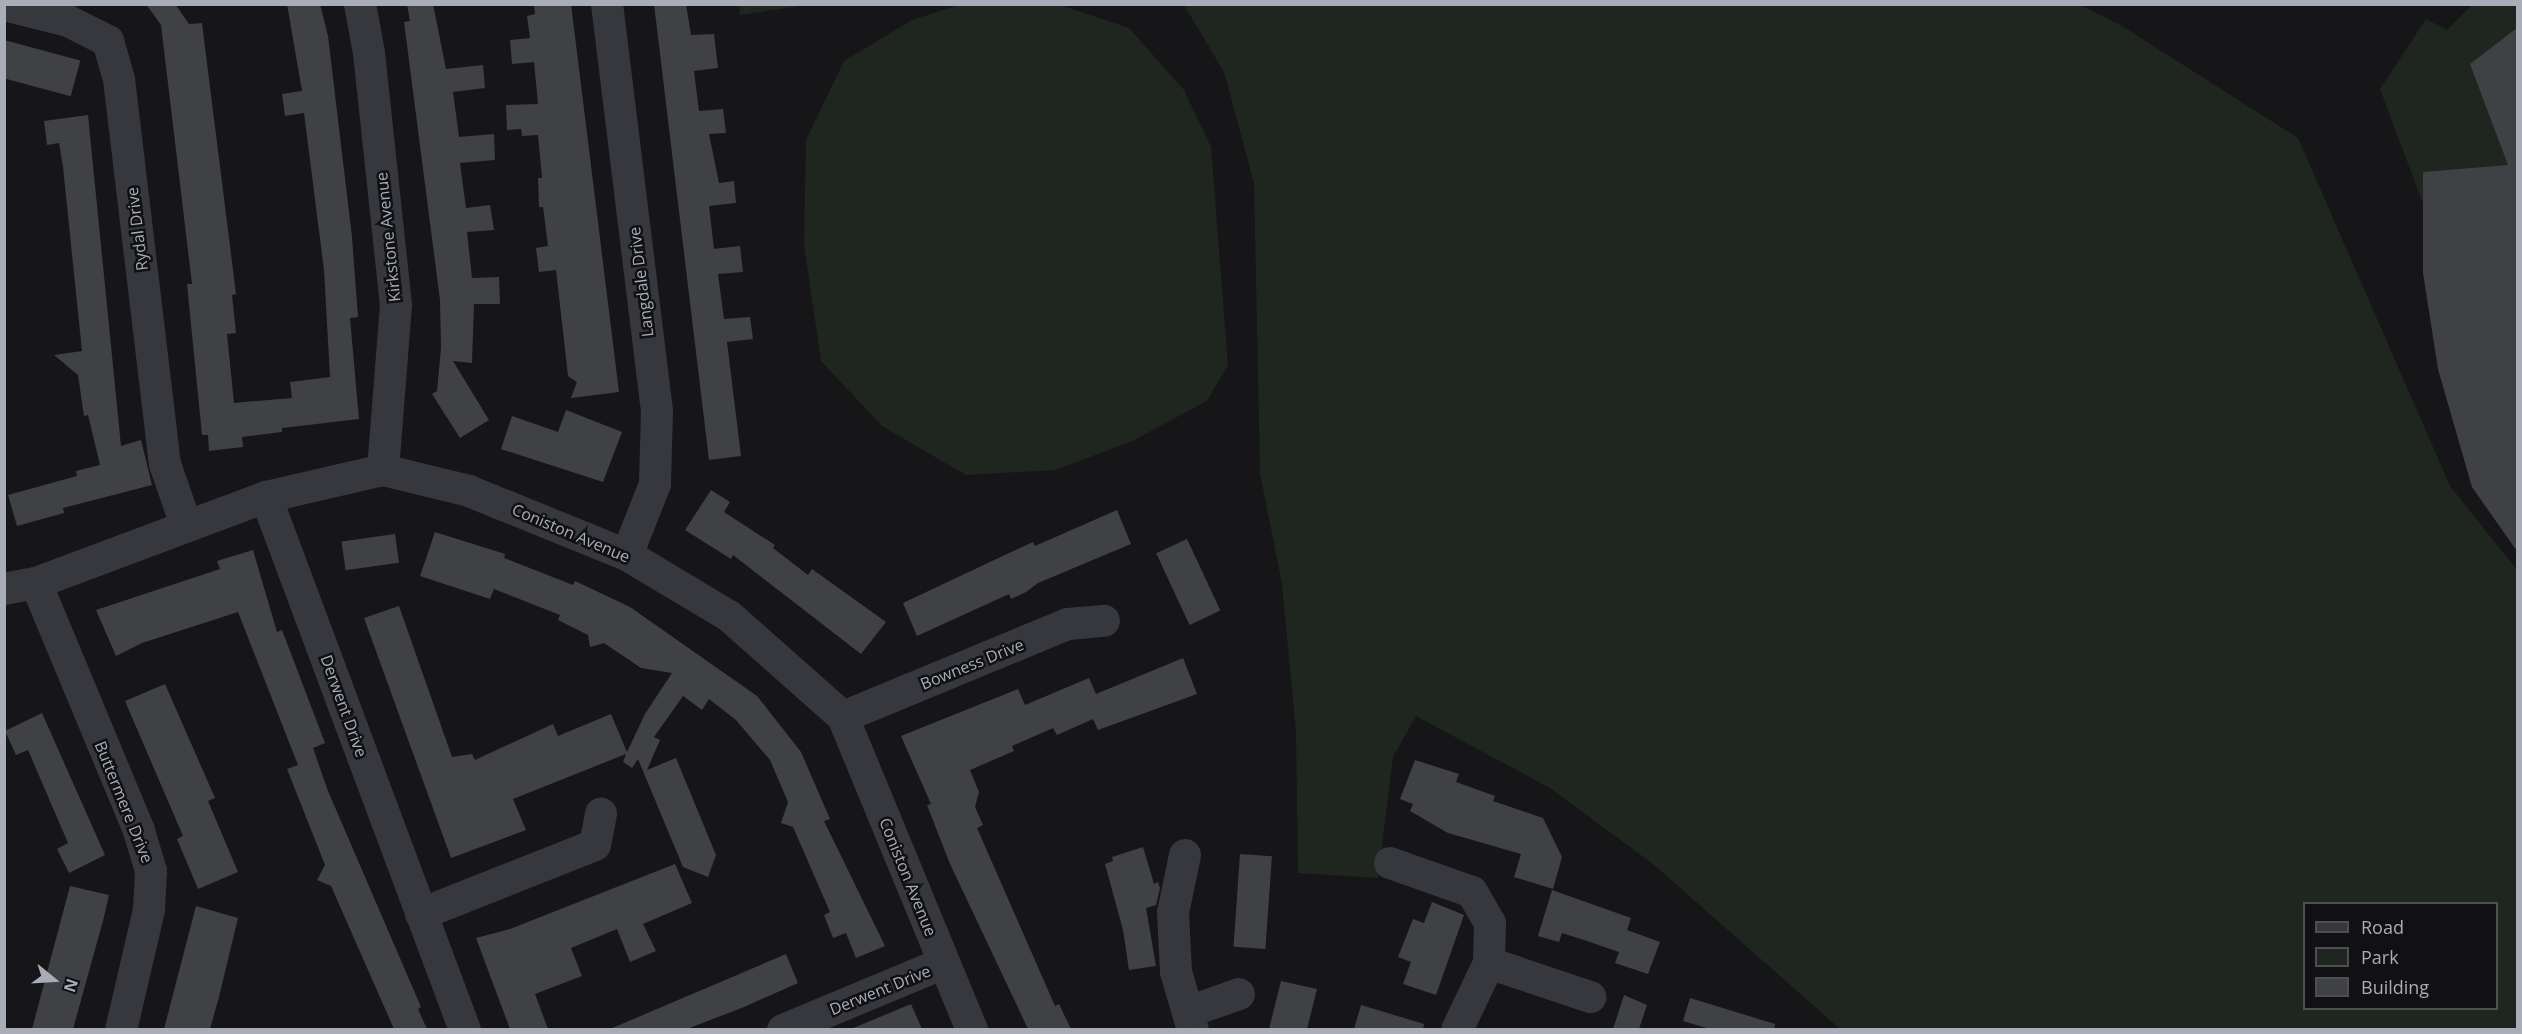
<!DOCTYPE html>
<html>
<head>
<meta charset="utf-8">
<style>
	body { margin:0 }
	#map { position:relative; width:2522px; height:1034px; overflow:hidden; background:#161618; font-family:"Open Sans",sans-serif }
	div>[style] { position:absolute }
	.green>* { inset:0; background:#1e261f }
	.building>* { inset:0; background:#404145; transform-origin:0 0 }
	.street>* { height:32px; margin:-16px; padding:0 16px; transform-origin:16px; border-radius:16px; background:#37383d }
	span { translate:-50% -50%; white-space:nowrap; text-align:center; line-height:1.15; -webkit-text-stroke:5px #111113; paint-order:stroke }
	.street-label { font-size:16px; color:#a8adb8 }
	.frame { position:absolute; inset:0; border:6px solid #a8adb8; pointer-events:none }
	.legend { position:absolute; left:2303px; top:902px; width:195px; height:108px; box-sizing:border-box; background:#111113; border:2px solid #4d4f55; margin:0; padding:8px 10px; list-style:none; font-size:18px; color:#a8adb8 }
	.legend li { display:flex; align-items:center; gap:12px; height:30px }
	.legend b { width:30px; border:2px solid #4d4f55 }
	.north { position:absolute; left:24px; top:950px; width:60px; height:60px; -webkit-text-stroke:4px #111113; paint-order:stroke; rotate:108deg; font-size:16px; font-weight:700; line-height:24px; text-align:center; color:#a8adb8 }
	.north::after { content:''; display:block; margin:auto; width:21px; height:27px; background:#a8adb8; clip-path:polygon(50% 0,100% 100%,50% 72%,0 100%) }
</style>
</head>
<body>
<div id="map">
	<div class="green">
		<i style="clip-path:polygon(739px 4px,807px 4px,807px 5px,740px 15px)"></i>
		<i style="clip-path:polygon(1057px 4px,1129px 28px,1184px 90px,1211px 147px,1228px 365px,1207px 401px,1132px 441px,1056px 470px,966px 475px,882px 426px,821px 361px,804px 244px,806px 140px,844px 61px,912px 20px,959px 5px)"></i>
		<i style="clip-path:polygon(evenodd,1184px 5px,2080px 5px,2122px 26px,2298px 138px,2450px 486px,2517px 570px,2517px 1029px,1840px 1029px,1653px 864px,1550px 788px,1416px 716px,1393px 757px,1378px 878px,1298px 873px,1296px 732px,1282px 584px,1260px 473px,1254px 183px,1224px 72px,1184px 5px,2304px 904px,2496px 904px,2496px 1008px,2304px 1008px,2304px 904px)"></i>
		<i style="clip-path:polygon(2472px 5px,2517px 5px,2517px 551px,2472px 487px,2438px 369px,2427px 214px,2380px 89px,2426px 19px,2447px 30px)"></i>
	</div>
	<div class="building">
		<i style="clip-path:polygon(146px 4px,175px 4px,189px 24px,202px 23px,236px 294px,232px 295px,236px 333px,227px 334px,234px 403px,292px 398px,290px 382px,330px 377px,324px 270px,304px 113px,285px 116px,282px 94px,302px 91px,287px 4px,320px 4px,328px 36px,352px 237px,358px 317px,350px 318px,359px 419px,282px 428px,282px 432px,242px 437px,243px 447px,209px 451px,208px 435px,202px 435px,187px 284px,192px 284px,161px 25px)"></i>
		<i style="clip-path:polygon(407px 4px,433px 4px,446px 69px,483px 65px,485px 88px,453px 92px,459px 137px,494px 134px,495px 160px,460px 163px,466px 208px,490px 205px,494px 230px,467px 232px,472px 278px,499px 277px,500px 304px,474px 304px,472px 363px,453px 361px,489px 420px,460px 438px,432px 394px,437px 391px,441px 348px,440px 300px,404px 22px,410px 21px)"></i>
		<i style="clip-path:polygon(534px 4px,571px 4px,619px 392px,571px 398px,577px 382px,568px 376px,556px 270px,539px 272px,536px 248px,548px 246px,543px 207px,539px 207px,538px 178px,542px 178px,538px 135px,522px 136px,521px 129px,507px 130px,506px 105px,538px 104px,534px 62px,512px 64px,510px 40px,530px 38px,527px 16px,535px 14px)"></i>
		<i style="clip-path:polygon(654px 4px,686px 4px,691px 35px,714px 34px,718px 68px,694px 71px,699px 111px,723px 109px,726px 133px,709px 134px,719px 183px,734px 181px,736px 203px,709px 206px,714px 249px,740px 246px,743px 272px,718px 274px,724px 319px,750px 317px,753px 339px,727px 342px,741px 456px,709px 460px)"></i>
		<i style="clip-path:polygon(2517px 28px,2517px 551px,2472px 487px,2438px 369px,2423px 273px,2423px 172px,2508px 165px,2470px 64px)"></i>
		<i style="left:4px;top:40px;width:79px;height:37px;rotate:15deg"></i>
		<i style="clip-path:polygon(88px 115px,121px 446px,141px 440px,152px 485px,63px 508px,64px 513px,17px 526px,8px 495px,77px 476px,76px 471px,100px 465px,88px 415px,84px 416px,78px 375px,54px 355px,82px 351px,63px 167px,59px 143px,47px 145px,44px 121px)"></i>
		<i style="clip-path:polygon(566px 410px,622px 432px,603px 482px,501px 449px,512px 416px,558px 432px)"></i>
		<i style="clip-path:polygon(711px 490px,730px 502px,724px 512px,775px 545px,773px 548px,808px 575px,812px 569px,886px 622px,861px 654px,733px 555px,731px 559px,685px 530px)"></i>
		<i style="clip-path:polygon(1117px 510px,1131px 544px,1038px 583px,1026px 592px,1011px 599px,1009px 594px,917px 636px,903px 603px,1009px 553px,1033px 542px,1035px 546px)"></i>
		<i style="clip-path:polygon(435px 532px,505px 554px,504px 558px,573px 585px,575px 581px,630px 607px,757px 696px,801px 752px,830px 819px,824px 821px,885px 946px,856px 958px,846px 933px,833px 938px,824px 915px,830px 912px,793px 827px,781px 823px,788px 802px,770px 760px,736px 720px,709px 699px,702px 710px,683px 696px,654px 737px,660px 740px,647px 770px,676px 758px,716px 855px,708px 877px,683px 867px,638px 759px,632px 768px,623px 762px,626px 754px,513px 799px,526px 830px,451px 858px,364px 618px,399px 606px,452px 757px,472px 754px,475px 760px,553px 724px,558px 736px,611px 714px,627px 752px,645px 714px,672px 673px,641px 668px,604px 643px,590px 647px,588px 635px,558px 620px,560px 615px,494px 589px,490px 599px,420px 576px)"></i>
		<i style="left:395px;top:534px;width:29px;height:54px;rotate:82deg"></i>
		<i style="left:1187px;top:539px;width:79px;height:34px;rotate:65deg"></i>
		<i style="clip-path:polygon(253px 550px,277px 632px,282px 630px,325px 743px,313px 748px,328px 791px,421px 1007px,418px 1009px,427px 1029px,394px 1029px,331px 886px,317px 880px,325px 865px,287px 769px,298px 765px,238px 612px,142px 643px,116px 656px,96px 610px,220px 569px,217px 561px)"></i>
		<i style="clip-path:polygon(1183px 658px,1197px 694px,1098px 730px,1093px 719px,1057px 735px,1053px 728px,1012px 746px,1014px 751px,970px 770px,979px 792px,975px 807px,983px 825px,977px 828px,1055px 1006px,1059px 1004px,1071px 1029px,1028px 1029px,950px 864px,927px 805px,931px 804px,901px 736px,1018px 689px,1025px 705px,1089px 678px,1096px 694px)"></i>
		<i style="clip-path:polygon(165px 684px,215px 798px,208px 801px,238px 872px,198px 889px,177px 839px,183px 836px,125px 701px)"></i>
		<i style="clip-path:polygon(42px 713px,105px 855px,69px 873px,57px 849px,68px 843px,28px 750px,16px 755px,5px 731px)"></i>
		<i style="clip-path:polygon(1415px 760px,1459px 774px,1456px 782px,1495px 796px,1493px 801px,1543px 818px,1562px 857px,1553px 889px,1514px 877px,1521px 854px,1448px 833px,1410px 811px,1413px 804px,1400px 799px)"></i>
		<i style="clip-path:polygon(1143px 847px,1154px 884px,1158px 882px,1160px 888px,1156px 905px,1146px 908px,1156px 966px,1129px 970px,1123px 930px,1105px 864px,1113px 861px,1112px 857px)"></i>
		<i style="left:1240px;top:854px;width:32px;height:93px;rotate:4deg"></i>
		<i style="clip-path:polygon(675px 864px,692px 903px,643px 924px,656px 951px,630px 962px,617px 929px,571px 948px,582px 976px,535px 994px,548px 1029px,510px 1029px,476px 938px,510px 929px)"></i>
		<i style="clip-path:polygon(70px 886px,109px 895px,103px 921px,73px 1029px,32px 1029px)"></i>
		<i style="clip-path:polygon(1552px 890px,1631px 918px,1627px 930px,1660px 942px,1648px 974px,1615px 963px,1619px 952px,1584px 940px,1562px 933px,1559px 942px,1538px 936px)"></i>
		<i style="clip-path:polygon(1432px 902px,1464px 915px,1436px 995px,1403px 984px,1411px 962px,1398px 957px,1413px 919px,1424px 923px)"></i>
		<i style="clip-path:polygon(196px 906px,238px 918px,219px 997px,210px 1029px,164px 1029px)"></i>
		<i style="clip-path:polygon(786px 954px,798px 983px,744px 1007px,687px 1029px,610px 1029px)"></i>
		<i style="clip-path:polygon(1281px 981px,1317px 989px,1307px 1029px,1269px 1029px)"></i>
		<i style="clip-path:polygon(1624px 995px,1647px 1005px,1639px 1029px,1613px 1029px)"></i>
		<i style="clip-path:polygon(1690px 998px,1775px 1024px,1774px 1029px,1710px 1029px,1683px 1021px)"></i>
		<i style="clip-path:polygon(911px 1004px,922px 1029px,851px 1029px)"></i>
		<i style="clip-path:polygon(1361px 1005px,1424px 1024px,1423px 1029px,1354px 1029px)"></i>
	</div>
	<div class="street">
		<i style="left:360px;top:4px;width:50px;rotate:79.6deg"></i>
		<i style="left:369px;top:53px;width:253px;rotate:83.9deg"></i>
		<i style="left:396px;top:305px;width:166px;rotate:94.5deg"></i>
		<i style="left:607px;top:4px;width:410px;rotate:83deg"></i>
		<i style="left:657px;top:411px;width:73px;rotate:91.6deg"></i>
		<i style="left:655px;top:484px;width:76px;rotate:111.5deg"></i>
		<i style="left:4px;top:5px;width:66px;rotate:14deg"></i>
		<i style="left:68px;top:21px;width:45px;rotate:26.6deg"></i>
		<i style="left:108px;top:41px;width:40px;rotate:74deg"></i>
		<i style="left:119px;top:79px;width:388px;rotate:83.2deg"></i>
		<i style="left:165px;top:464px;width:65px;rotate:71deg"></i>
		<i style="left:266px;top:497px;width:569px;rotate:69.53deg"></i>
		<i style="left:36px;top:583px;width:269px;rotate:67.4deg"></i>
		<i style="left:139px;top:831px;width:42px;rotate:73.3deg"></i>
		<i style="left:151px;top:871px;width:39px;rotate:93deg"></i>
		<i style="left:149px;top:910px;width:123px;rotate:103.1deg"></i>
		<i style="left:4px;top:589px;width:33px;rotate:-11deg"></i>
		<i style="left:36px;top:583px;width:246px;rotate:-20.5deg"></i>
		<i style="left:266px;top:497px;width:120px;rotate:-13deg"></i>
		<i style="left:383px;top:470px;width:89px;rotate:13.7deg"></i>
		<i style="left:469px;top:491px;width:170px;rotate:22.1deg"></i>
		<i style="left:627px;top:555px;width:119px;rotate:30.9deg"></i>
		<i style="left:729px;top:616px;width:152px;rotate:41.5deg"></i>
		<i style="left:843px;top:717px;width:339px;rotate:67.6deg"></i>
		<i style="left:843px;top:717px;width:243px;rotate:-22.5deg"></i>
		<i style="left:1068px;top:624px;width:36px;rotate:-5deg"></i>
		<i style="left:1185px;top:855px;width:59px;rotate:101.7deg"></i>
		<i style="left:1173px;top:913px;width:59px;rotate:87.1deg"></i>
		<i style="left:1176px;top:972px;width:60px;rotate:73.7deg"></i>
		<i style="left:1390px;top:863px;width:87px;rotate:19.5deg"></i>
		<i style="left:1472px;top:892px;width:36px;rotate:60deg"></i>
		<i style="left:1490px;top:923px;width:40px;rotate:91.4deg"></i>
		<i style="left:1489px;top:963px;width:74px;rotate:115.5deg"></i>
		<i style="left:421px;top:914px;width:187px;rotate:-21.6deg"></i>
		<i style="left:595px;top:845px;width:32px;rotate:-79deg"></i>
		<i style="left:1489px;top:963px;width:107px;rotate:18.6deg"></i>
		<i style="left:1188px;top:1012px;width:54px;rotate:-19.4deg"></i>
		<i style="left:783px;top:1030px;width:174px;rotate:-22.6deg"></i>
	</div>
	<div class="street-label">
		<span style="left:137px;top:229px;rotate:-97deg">Rydal Drive</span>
		<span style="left:388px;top:237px;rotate:-96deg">Kirkstone Avenue</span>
		<span style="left:641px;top:282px;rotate:-97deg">Langdale Drive</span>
		<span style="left:571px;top:533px;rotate:23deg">Coniston Avenue</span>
		<span style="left:972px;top:664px;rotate:-22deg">Bowness Drive</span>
		<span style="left:344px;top:706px;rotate:70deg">Derwent Drive</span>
		<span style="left:124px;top:802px;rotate:68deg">Buttermere Drive</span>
		<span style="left:908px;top:877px;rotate:68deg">Coniston Avenue</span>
		<span style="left:880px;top:990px;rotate:-22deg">Derwent Drive</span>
	</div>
	<div class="frame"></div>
	<ul class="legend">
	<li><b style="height:8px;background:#37383d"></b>Road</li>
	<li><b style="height:16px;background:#1e261f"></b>Park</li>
	<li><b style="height:16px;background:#404145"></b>Building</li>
	</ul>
	<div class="north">N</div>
</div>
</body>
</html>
